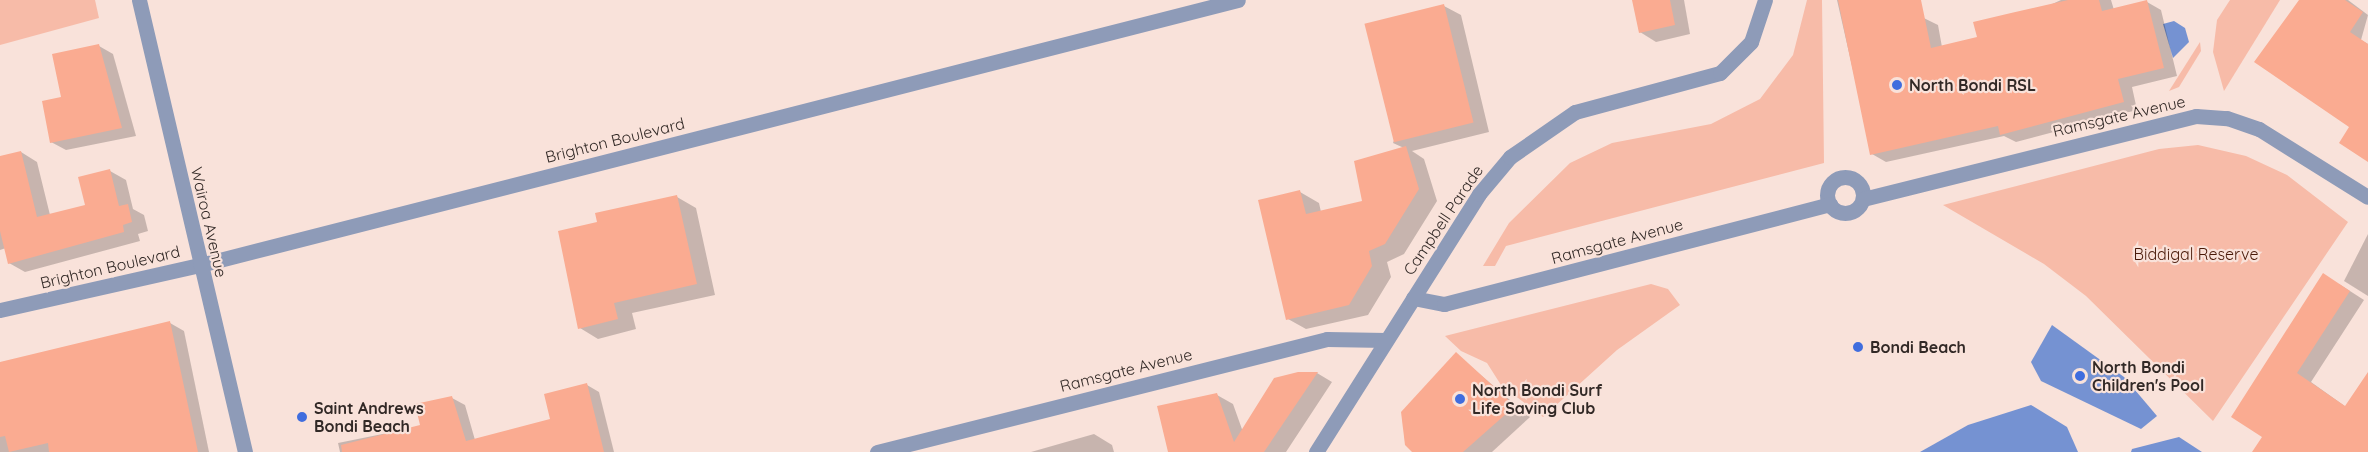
<!DOCTYPE html>
<html>
<head>
<meta charset="utf-8">
<style>
	body { margin:0 }
	#map { position:relative; width:2368px; height:452px; overflow:hidden; background:#f9e2da; font-family:Quicksand,sans-serif }
	div>[style] { position:absolute }
	.green>* { inset:0; background:#f7bba8 }
	.water>* { inset:0; background:#7592d2 }
	.shadow>* { inset:0; background:#0003 }
	.building>* { inset:0; background:#faab91; transform-origin:0 0 }
	.minor>* { height:15px; margin:-7.5px; padding:0 7.5px; transform-origin:7.5px; border-radius:7.5px; background:#8e9bb8 }
	.minor>.ring { margin:-7.5px; padding:0; box-sizing:content-box; background:none; border:15px solid #8e9bb8; border-radius:50% }
	.tertiary>* { height:15px; margin:-7.5px; padding:0 7.5px; transform-origin:7.5px; border-radius:7.5px; background:#8e9bb8 }
	.dots>* { width:16px; height:16px; translate:-50% -50%; box-sizing:border-box; border:3px solid #f9e2da; border-radius:50% }
	span { translate:-50% -50%; white-space:nowrap; text-align:center; line-height:1.15; -webkit-text-stroke:4.5px #f9e2da; paint-order:stroke }
	.poi-label { font-size:16px; color:#322926; font-weight:700 }
	.left { translate:0 -50%; text-align:left }
	.street-label { font-size:16px; color:#322926 }
	.park-label { font-size:16px; color:#4a1a09 }
</style>
</head>
<body>
<div id="map">
	<div class="green">
		<i style="clip-path:polygon(0 0,95px 0,99px 18px,0 45px)"></i>
		<i style="clip-path:polygon(1807px 0,1822px 0,1824px 163px,1506px 246px,1495px 266px,1483px 266px,1509px 223px,1570px 163px,1612px 143px,1711px 124px,1760px 99px,1793px 55px)"></i>
		<i style="clip-path:polygon(2230px 0,2280px 0,2224px 91px,2213px 52px,2217px 20px)"></i>
		<i style="clip-path:polygon(2200px 42px,2201px 51px,2179px 87px,2169px 91px)"></i>
		<i style="clip-path:polygon(2198px 145px,2246px 156px,2287px 175px,2348px 222px,2213px 421px,2086px 296px,2044px 264px,1943px 205px,2159px 149px)"></i>
		<i style="clip-path:polygon(1651px 284px,1668px 289px,1680px 305px,1617px 350px,1543px 417px,1501px 385px,1487px 363px,1461px 351px,1445px 336px)"></i>
	</div>
	<div class="water">
		<i style="clip-path:polygon(2174px 21px,2185px 28px,2189px 42px,2173px 58px,2163px 24px)"></i>
		<i style="clip-path:polygon(2052px 325px,2124px 377px,2157px 416px,2141px 429px,2041px 381px,2031px 362px)"></i>
		<i style="clip-path:polygon(2031px 405px,2067px 427px,2078px 452px,1920px 452px,1968px 425px)"></i>
		<i style="clip-path:polygon(2179px 437px,2202px 452px,2131px 452px,2132px 449px)"></i>
	</div>
	<div class="shadow">
		<i style="clip-path:polygon(1633px 0,1684px 0,1690px 34px,1656px 42px,1640px 32px)"></i>
		<i style="clip-path:polygon(1837px 0,1887px 0,1938px 25px,1942px 47px,1978px 38px,2061px 0,2111px 0,2114px 10px,2147px 2px,2161px 10px,2177px 76px,2132px 87px,2137px 110px,2016px 142px,2004px 136px,1886px 162px,1872px 154px)"></i>
		<i style="clip-path:polygon(2299px 0,2348px 0,2368px 15px,2361px 40px,2368px 44px,2368px 160px)"></i>
		<i style="clip-path:polygon(1444px 6px,1461px 15px,1489px 132px,1412px 151px,1424px 159px,1437px 201px,1404px 254px,1387px 262px,1391px 277px,1368px 315px,1306px 329px,1288px 319px,1300px 192px,1319px 203px,1321px 212px,1364px 202px,1404px 148px,1393px 143px)"></i>
		<i style="clip-path:polygon(99px 46px,113px 54px,136px 136px,66px 150px,51px 142px,62px 98px)"></i>
		<i style="clip-path:polygon(21px 152px,37px 162px,50px 215px,86px 206px,110px 171px,126px 180px,133px 209px,144px 215px,148px 231px,138px 234px,140px 241px,25px 272px,9px 263px,6px 248px,0 250px,0 157px)"></i>
		<i style="clip-path:polygon(677px 197px,696px 208px,715px 295px,632px 313px,636px 329px,598px 339px,580px 328px,599px 223px)"></i>
		<i style="clip-path:polygon(2368px 234px,2368px 296px,2344px 281px)"></i>
		<i style="clip-path:polygon(2339px 284px,2364px 300px,2311px 382px,2346px 407px,2368px 374px,2368px 452px,2266px 452px,2258px 447px)"></i>
		<i style="clip-path:polygon(170px 323px,184px 331px,209px 452px,0 452px,0 364px)"></i>
		<i style="clip-path:polygon(1456px 354px,1530px 417px,1492px 452px,1414px 452px)"></i>
		<i style="clip-path:polygon(1317px 373px,1332px 382px,1286px 452px,1170px 452px,1217px 395px,1233px 404px,1243px 432px,1275px 380px)"></i>
		<i style="clip-path:polygon(587px 385px,599px 392px,614px 452px,340px 452px,338px 443px,422px 426px,452px 398px,465px 405px,475px 440px,552px 420px)"></i>
		<i style="clip-path:polygon(1094px 434px,1112px 445px,1114px 452px,1031px 452px)"></i>
	</div>
	<div class="building">
		<i style="clip-path:polygon(1632px 0,1670px 0,1675px 25px,1639px 33px)"></i>
		<i style="clip-path:polygon(1838px 0,1921px 0,1931px 48px,1977px 37px,1973px 22px,2011px 13px,2068px 0,2099px 0,2102px 11px,2147px 0,2164px 68px,2118px 79px,2124px 102px,2000px 135px,1998px 126px,1870px 155px)"></i>
		<i style="clip-path:polygon(2299px 0,2345px 0,2363px 12px,2350px 32px,2368px 44px,2368px 162px,2339px 143px,2349px 127px,2254px 62px)"></i>
		<i style="left:1444px;top:4px;width:122px;height:82px;rotate:76deg"></i>
		<i style="clip-path:polygon(99px 44px,122px 128px,50px 143px,42px 101px,61px 97px,52px 54px)"></i>
		<i style="clip-path:polygon(1406px 146px,1419px 189px,1385px 244px,1369px 251px,1372px 266px,1349px 305px,1286px 320px,1258px 200px,1300px 190px,1306px 214px,1362px 201px,1354px 161px)"></i>
		<i style="clip-path:polygon(21px 151px,37px 217px,85px 205px,78px 177px,110px 169px,119px 206px,128px 204px,132px 222px,123px 225px,124px 232px,8px 264px,0 231px,0 156px)"></i>
		<i style="clip-path:polygon(677px 195px,697px 284px,614px 303px,618px 319px,578px 329px,558px 231px,597px 222px,595px 213px)"></i>
		<i style="clip-path:polygon(2323px 273px,2350px 291px,2297px 373px,2345px 406px,2368px 372px,2368px 452px,2252px 452px,2262px 437px,2231px 417px)"></i>
		<i style="clip-path:polygon(170px 321px,198px 452px,49px 452px,48px 443px,9px 452px,5px 436px,0 437px,0 362px)"></i>
		<i style="clip-path:polygon(1456px 352px,1515px 406px,1463px 452px,1412px 452px,1405px 445px,1401px 412px)"></i>
		<i style="clip-path:polygon(1298px 372px,1318px 372px,1264px 452px,1168px 452px,1157px 406px,1217px 393px,1234px 442px,1274px 378px)"></i>
		<i style="clip-path:polygon(587px 383px,604px 452px,342px 452px,341px 445px,420px 425px,415px 404px,452px 396px,466px 441px,550px 419px,544px 394px)"></i>
	</div>
	<div class="minor">
		<i class="ring" style="left:1827px;top:177px;width:21px;height:21px"></i>
		<i style="left:1863px;top:199px;width:343px;rotate:-14deg"></i>
		<i style="left:2196px;top:116px;width:31px;rotate:4deg"></i>
		<i style="left:2227px;top:118px;width:34px;rotate:19deg"></i>
		<i style="left:2259px;top:129px;width:128px;rotate:32deg"></i>
		<i style="left:1413px;top:298px;width:32px;rotate:11deg"></i>
		<i style="left:1444px;top:304px;width:399px;rotate:-14.5deg"></i>
		<i style="left:0;top:310px;width:205px;rotate:-12.7deg"></i>
		<i style="left:200px;top:265px;width:1071px;rotate:-14.32deg"></i>
		<i style="left:877px;top:452px;width:464px;rotate:-14.1deg"></i>
		<i style="left:1327px;top:339px;width:59px;rotate:1deg"></i>
	</div>
	<div class="tertiary">
		<i style="left:139px;top:0;width:464px;rotate:76.8deg"></i>
		<i style="left:1316px;top:452px;width:305px;rotate:-57.7deg"></i>
		<i style="left:1479px;top:194px;width:48px;rotate:-50deg"></i>
		<i style="left:1510px;top:157px;width:79px;rotate:-34.7deg"></i>
		<i style="left:1575px;top:112px;width:150px;rotate:-15.1deg"></i>
		<i style="left:1720px;top:73px;width:44px;rotate:-45deg"></i>
		<i style="left:1751px;top:42px;width:44px;rotate:-71.6deg"></i>
	</div>
	<div class="dots">
		<i style="left:1897px;top:85px;background:#406dde"></i>
		<i style="left:1858px;top:347px;background:#406dde"></i>
		<i style="left:2080px;top:376px;background:#406dde"></i>
		<i style="left:1460px;top:399px;background:#406dde"></i>
		<i style="left:302px;top:417px;background:#406dde"></i>
	</div>
	<div class="poi-label">
		<span class="left" style="left:1909px;top:85px">North Bondi RSL</span>
		<span class="left" style="left:1870px;top:347px">Bondi Beach</span>
		<span class="left" style="left:2092px;top:376px">North Bondi<br>Children's Pool</span>
		<span class="left" style="left:1472px;top:399px">North Bondi Surf<br>Life Saving Club</span>
		<span class="left" style="left:314px;top:417px">Saint Andrews<br>Bondi Beach</span>
	</div>
	<div class="street-label">
		<span style="left:2119px;top:116px;rotate:-13deg">Ramsgate Avenue</span>
		<span style="left:615px;top:140px;rotate:-14deg">Brighton Boulevard</span>
		<span style="left:1443px;top:220px;rotate:-56deg">Campbell Parade</span>
		<span style="left:209px;top:222px;rotate:77deg">Wairoa Avenue</span>
		<span style="left:1617px;top:241px;rotate:-15deg">Ramsgate Avenue</span>
		<span style="left:110px;top:267px;rotate:-13deg">Brighton Boulevard</span>
		<span style="left:1126px;top:370px;rotate:-14deg">Ramsgate Avenue</span>
	</div>
	<div class="park-label">
		<span style="left:2196px;top:254px">Biddigal Reserve</span>
	</div>
</div>
</body>
</html>
